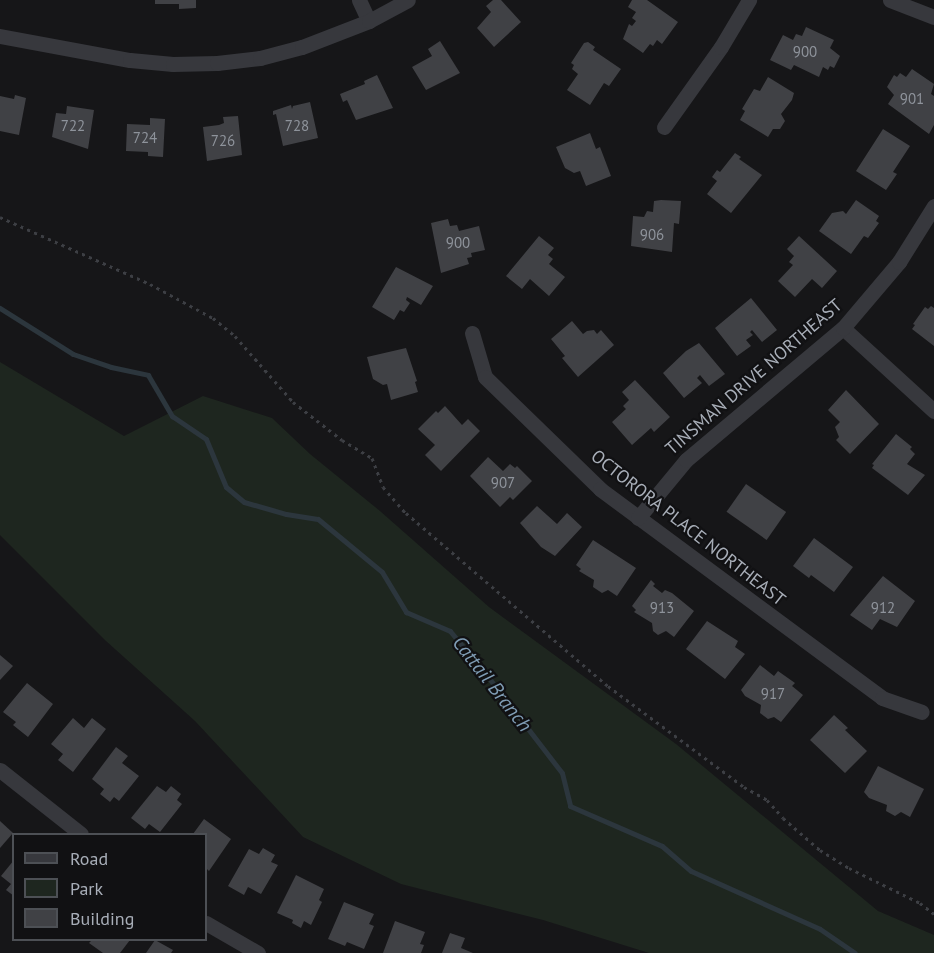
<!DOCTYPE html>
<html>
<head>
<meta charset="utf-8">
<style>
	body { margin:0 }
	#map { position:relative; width:934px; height:953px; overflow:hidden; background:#161618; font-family:"PT Sans",sans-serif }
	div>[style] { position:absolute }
	.green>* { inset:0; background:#1e261f }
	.stream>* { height:5px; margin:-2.5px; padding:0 2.5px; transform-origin:2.5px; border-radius:2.5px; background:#2c363d }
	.building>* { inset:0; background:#404145; transform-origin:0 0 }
	.path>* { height:3px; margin-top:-1.5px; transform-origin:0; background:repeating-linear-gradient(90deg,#3d3f44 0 3px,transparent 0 7.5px) }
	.street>* { height:15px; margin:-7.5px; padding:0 7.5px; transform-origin:7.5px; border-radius:7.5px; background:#37383d }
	span { translate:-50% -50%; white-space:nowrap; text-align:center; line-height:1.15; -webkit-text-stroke:4.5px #111113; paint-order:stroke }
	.number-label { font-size:15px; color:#8e939b }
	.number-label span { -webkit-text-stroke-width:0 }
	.street-label { font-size:18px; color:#a8aeb8 }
	.water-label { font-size:20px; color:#7f9cb4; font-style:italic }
	.legend { position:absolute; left:12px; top:833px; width:195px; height:108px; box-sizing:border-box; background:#111113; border:2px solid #4d5055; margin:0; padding:8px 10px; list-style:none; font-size:18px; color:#a8aeb8 }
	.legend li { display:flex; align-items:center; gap:12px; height:30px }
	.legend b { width:30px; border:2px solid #4d5055 }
</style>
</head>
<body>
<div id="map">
	<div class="green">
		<i style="clip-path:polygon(0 362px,124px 436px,203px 396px,272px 418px,310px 454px,380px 511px,489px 607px,676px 744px,878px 911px,934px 935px,934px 953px,649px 953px,543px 920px,401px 884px,303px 837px,195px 721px,106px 641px,0 535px)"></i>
	</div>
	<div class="stream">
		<i style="left:0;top:308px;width:86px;rotate:32.2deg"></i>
		<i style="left:73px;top:354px;width:40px;rotate:18.9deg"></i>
		<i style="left:111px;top:367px;width:38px;rotate:12deg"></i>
		<i style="left:148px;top:375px;width:48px;rotate:59.7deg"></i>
		<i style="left:172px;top:416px;width:41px;rotate:34.1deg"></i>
		<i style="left:206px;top:439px;width:52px;rotate:67.4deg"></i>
		<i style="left:226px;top:487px;width:23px;rotate:40deg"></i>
		<i style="left:244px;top:502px;width:44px;rotate:15.9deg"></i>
		<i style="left:286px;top:514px;width:32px;rotate:9deg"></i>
		<i style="left:318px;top:519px;width:83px;rotate:39.6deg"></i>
		<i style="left:382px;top:572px;width:47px;rotate:59deg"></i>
		<i style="left:406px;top:612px;width:48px;rotate:23.4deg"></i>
		<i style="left:450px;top:631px;width:55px;rotate:50.2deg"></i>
		<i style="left:485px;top:673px;width:126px;rotate:52.4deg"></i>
		<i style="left:562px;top:773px;width:34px;rotate:76deg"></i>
		<i style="left:570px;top:806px;width:100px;rotate:23.5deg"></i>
		<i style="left:662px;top:846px;width:38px;rotate:41deg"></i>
		<i style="left:691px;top:871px;width:141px;rotate:24.2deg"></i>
		<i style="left:820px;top:929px;width:42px;rotate:34.4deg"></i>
	</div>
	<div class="building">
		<i style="clip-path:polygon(155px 0,196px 0,196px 8px,179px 9px,179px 4px,155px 4px)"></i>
		<i style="clip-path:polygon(493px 0,501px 0,521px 22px,494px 47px,477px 28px,491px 12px,486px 6px)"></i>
		<i style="clip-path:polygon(632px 0,647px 0,678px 22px,662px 44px,657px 40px,653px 46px,650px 44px,643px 53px,623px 39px,629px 24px,632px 26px,636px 21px,632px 18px,636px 12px,628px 7px)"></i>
		<i style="clip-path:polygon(806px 27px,834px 40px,830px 48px,840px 56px,834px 68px,830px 66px,828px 70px,823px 67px,819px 77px,794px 65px,791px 70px,770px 60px,783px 35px,793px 40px,796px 34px,802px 36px)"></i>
		<i style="clip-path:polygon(440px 41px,460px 73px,426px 90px,412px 67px,432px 56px,428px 49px)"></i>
		<i style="clip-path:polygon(588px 42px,595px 47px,593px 50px,621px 69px,609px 86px,604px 83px,590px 105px,567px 90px,578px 74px,572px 69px,574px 65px,571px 63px,584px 43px)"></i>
		<i style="clip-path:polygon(912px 69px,934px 84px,931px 94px,934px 96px,934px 125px,929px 134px,888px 104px,894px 95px,887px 87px,894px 75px,897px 77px,900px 73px,906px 77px)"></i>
		<i style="clip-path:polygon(377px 75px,393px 108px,356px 120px,347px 100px,343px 102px,340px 94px,365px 84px,364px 81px)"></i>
		<i style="clip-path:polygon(768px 77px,794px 93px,792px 100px,781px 114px,785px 121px,780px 129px,773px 129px,768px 137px,740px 120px,745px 111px,742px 109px,754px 89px,760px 91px)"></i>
		<i style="clip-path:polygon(15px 95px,26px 98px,19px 135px,0 131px,0 96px,14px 99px)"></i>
		<i style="clip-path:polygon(310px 102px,318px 138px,283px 146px,276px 114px,273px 115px,273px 111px,291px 105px,292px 109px,293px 106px)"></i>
		<i style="clip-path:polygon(67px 106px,94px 110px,88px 149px,52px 137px,56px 113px,66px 114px)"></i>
		<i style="clip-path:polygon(238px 116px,242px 155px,207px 161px,203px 127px,219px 125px,224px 123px,223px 117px)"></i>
		<i style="clip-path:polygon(150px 118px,165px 119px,163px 157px,148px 156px,148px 152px,126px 151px,127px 124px,150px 125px)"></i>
		<i style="clip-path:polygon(883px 129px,910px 146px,893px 172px,897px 174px,886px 190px,856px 171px)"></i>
		<i style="clip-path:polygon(590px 133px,596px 149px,600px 147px,611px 176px,586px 186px,580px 171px,574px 173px,565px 168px,556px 147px)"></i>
		<i style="clip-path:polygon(735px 153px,741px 157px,739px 159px,762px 175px,731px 213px,707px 194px,717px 181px,712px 177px,717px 170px,720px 172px)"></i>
		<i style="clip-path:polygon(661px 200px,681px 201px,679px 224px,674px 223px,672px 252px,631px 246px,633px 216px,644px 217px,647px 211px,653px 212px,654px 201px)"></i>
		<i style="clip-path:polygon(856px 200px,879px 216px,876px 221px,879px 223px,868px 238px,864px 236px,851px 254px,819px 231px,832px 213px,843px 211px,846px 214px)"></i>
		<i style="clip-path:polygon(448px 219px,450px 226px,457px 225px,459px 231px,479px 226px,485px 250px,471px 253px,472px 257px,467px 258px,469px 264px,441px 273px,431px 223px)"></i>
		<i style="clip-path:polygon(539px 236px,554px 248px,548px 255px,553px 259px,549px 264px,565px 277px,549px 296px,530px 279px,522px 289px,506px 276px)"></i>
		<i style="clip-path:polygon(799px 236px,837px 271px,822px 288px,812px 279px,795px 297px,778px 281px,793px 265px,789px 262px,794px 256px,787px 249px)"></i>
		<i style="clip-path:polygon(396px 267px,433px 286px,421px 305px,407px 297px,406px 300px,410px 303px,404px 312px,400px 310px,394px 320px,372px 307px)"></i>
		<i style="clip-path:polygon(751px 298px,777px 330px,762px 342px,752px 330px,750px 332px,753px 335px,746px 340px,751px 346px,737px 356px,715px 328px)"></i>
		<i style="clip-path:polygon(931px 306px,934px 308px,934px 346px,912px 329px,915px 325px,913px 324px,925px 307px,928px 309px)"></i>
		<i style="clip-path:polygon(572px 321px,583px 334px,587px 331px,594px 330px,597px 334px,601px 330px,614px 345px,578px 377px,562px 358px,565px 356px,551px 339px)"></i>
		<i style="clip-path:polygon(699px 343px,725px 374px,709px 386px,700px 375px,697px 378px,702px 383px,684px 398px,663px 373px,686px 351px)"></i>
		<i style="clip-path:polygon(406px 348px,417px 381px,415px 382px,418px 392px,391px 400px,387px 384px,383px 385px,373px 379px,367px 357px)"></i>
		<i style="clip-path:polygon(635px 380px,670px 417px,654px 432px,651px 428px,632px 445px,612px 422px,626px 409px,623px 406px,629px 400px,622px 392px)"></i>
		<i style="clip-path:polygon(846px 390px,879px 424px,850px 454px,836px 440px,839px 437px,835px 427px,840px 422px,828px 410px)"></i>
		<i style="clip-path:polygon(445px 406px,462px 425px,468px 419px,480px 431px,441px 471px,425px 455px,435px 445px,418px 429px,436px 411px,438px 413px)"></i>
		<i style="clip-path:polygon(896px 434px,912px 447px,910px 449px,915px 454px,907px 464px,925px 475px,908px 495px,872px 468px,874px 465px,872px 464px)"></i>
		<i style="clip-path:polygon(488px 457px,503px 471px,510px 464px,515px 468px,517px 466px,532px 481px,513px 500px,510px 497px,500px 507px,470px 476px)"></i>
		<i style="left:746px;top:484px;width:49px;height:34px;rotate:35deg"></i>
		<i style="clip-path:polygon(537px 506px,557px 524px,567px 513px,582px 527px,555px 556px,541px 547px,520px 523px)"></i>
		<i style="clip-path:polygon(814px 538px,853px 567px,834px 592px,811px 575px,809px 578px,793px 566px)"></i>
		<i style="clip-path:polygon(593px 540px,636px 568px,617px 596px,608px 590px,602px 593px,593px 587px,594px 580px,579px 571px,581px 569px,576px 565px)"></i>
		<i style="clip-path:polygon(883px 576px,915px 601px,897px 627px,880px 619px,872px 630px,850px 615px)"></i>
		<i style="clip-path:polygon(651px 580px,655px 584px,653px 586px,662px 593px,665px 590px,672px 593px,694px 611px,674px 637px,666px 631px,658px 635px,653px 631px,652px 623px,634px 612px,636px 610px,632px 606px)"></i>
		<i style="clip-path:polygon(707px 621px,738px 641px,735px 647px,745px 654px,725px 679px,686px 649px)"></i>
		<i style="clip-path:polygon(0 655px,13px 666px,0 680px)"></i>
		<i style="clip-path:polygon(760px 665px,774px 676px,778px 671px,795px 683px,792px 686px,803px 695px,781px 722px,774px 717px,768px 719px,760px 713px,761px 705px,745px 696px,741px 690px)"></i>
		<i style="clip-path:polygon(27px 683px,53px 704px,28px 737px,13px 725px,16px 722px,3px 712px)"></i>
		<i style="clip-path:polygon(834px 715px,848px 728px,845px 730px,867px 751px,845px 773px,810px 740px)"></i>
		<i style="clip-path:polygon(73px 718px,84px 728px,92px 718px,106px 729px,73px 772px,58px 760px,63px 754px,51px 744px)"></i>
		<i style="clip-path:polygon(116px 747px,128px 756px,122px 763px,139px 776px,119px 801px,114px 797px,110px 802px,100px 794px,104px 789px,92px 779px)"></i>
		<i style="clip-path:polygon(878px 766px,924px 789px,910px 817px,901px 812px,895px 816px,886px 811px,887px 805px,869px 798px,864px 792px)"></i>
		<i style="clip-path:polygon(157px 786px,166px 792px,171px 786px,181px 794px,177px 800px,182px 804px,160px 832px,149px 824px,145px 829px,131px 818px)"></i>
		<i style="clip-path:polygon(204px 819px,231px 839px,209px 871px,206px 868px,206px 834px,193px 834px)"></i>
		<i style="clip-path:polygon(0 821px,13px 833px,0 848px)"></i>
		<i style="clip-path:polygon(263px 848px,275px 855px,271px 862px,278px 865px,261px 894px,248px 887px,244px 895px,228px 886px,249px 849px,259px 854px)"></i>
		<i style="clip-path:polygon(14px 860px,14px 896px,6px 890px,11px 884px,1px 876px)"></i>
		<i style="clip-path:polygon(296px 875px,324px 889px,319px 900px,322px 902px,311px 925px,304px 921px,301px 928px,292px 923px,293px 920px,277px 913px)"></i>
		<i style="clip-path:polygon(344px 902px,374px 914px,369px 924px,374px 926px,364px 949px,347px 942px,345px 946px,328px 939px)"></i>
		<i style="clip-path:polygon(395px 921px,425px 932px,420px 944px,424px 945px,421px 953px,383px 953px)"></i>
		<i style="clip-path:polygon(450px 933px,465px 938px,461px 948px,473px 953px,442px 953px)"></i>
		<i style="clip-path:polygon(92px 940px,130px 940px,120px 953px,103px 953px,89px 943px)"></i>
		<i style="clip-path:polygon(155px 940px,173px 950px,171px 953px,146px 953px)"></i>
	</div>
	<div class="path">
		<i style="left:0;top:217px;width:164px;rotate:24.1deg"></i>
		<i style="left:150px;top:284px;width:72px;rotate:28.4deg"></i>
		<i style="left:213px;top:318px;width:28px;rotate:39deg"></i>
		<i style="left:235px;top:336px;width:88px;rotate:48.7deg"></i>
		<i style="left:293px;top:402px;width:62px;rotate:37.8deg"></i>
		<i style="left:342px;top:440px;width:35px;rotate:31deg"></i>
		<i style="left:372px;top:458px;width:31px;rotate:69deg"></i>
		<i style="left:383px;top:487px;width:35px;rotate:49deg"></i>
		<i style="left:406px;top:513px;width:266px;rotate:40.6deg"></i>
		<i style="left:608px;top:686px;width:169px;rotate:36.6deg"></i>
		<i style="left:744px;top:787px;width:26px;rotate:29deg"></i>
		<i style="left:767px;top:800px;width:24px;rotate:48deg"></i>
		<i style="left:783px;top:818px;width:49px;rotate:40.9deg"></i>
		<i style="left:820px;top:850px;width:34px;rotate:32deg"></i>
		<i style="left:849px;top:868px;width:79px;rotate:26.2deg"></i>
		<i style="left:920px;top:903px;width:18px;rotate:38deg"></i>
	</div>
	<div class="street">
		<i style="left:359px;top:0;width:23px;rotate:65deg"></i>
		<i style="left:890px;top:0;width:47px;rotate:21.1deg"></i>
		<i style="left:0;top:36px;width:132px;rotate:10.5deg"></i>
		<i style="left:130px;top:60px;width:43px;rotate:5.3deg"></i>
		<i style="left:173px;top:64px;width:44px;rotate:-1.3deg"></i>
		<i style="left:217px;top:63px;width:43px;rotate:-6.6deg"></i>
		<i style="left:260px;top:58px;width:43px;rotate:-14.7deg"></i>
		<i style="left:302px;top:47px;width:72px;rotate:-21.2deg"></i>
		<i style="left:369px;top:21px;width:44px;rotate:-28.3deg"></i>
		<i style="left:664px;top:127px;width:98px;rotate:-54.5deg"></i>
		<i style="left:721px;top:47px;width:55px;rotate:-59.2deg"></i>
		<i style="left:843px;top:328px;width:123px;rotate:42.4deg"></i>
		<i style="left:472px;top:333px;width:46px;rotate:73.5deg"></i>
		<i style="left:485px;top:377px;width:161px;rotate:44.2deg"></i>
		<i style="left:600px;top:489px;width:351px;rotate:36.5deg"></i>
		<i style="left:882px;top:698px;width:42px;rotate:19.3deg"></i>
		<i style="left:638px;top:518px;width:75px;rotate:-50.4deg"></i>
		<i style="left:686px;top:460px;width:205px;rotate:-40.1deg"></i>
		<i style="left:843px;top:328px;width:87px;rotate:-49.7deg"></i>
		<i style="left:899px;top:262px;width:66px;rotate:-58deg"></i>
		<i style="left:0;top:770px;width:103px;rotate:38.3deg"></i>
		<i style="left:206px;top:923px;width:60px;rotate:30deg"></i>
	</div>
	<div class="number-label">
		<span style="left:805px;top:52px">900</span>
		<span style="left:912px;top:99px">901</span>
		<span style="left:73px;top:126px">722</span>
		<span style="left:297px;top:126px">728</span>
		<span style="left:145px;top:138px">724</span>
		<span style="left:223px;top:141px">726</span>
		<span style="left:652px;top:235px">906</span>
		<span style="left:458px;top:243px">900</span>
		<span style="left:503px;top:483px">907</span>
		<span style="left:662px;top:608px">913</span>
		<span style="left:883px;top:608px">912</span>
		<span style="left:773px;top:694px">917</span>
	</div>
	<div class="street-label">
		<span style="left:754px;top:377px;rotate:-41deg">TINSMAN DRIVE NORTHEAST</span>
		<span style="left:688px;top:528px;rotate:38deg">OCTORORA PLACE NORTHEAST</span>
	</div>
	<div class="water-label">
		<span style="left:492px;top:684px;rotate:52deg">Cattail Branch</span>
	</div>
	<ul class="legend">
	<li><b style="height:8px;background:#37383d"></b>Road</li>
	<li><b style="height:16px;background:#1e261f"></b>Park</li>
	<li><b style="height:16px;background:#404145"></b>Building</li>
	</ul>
</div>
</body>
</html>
